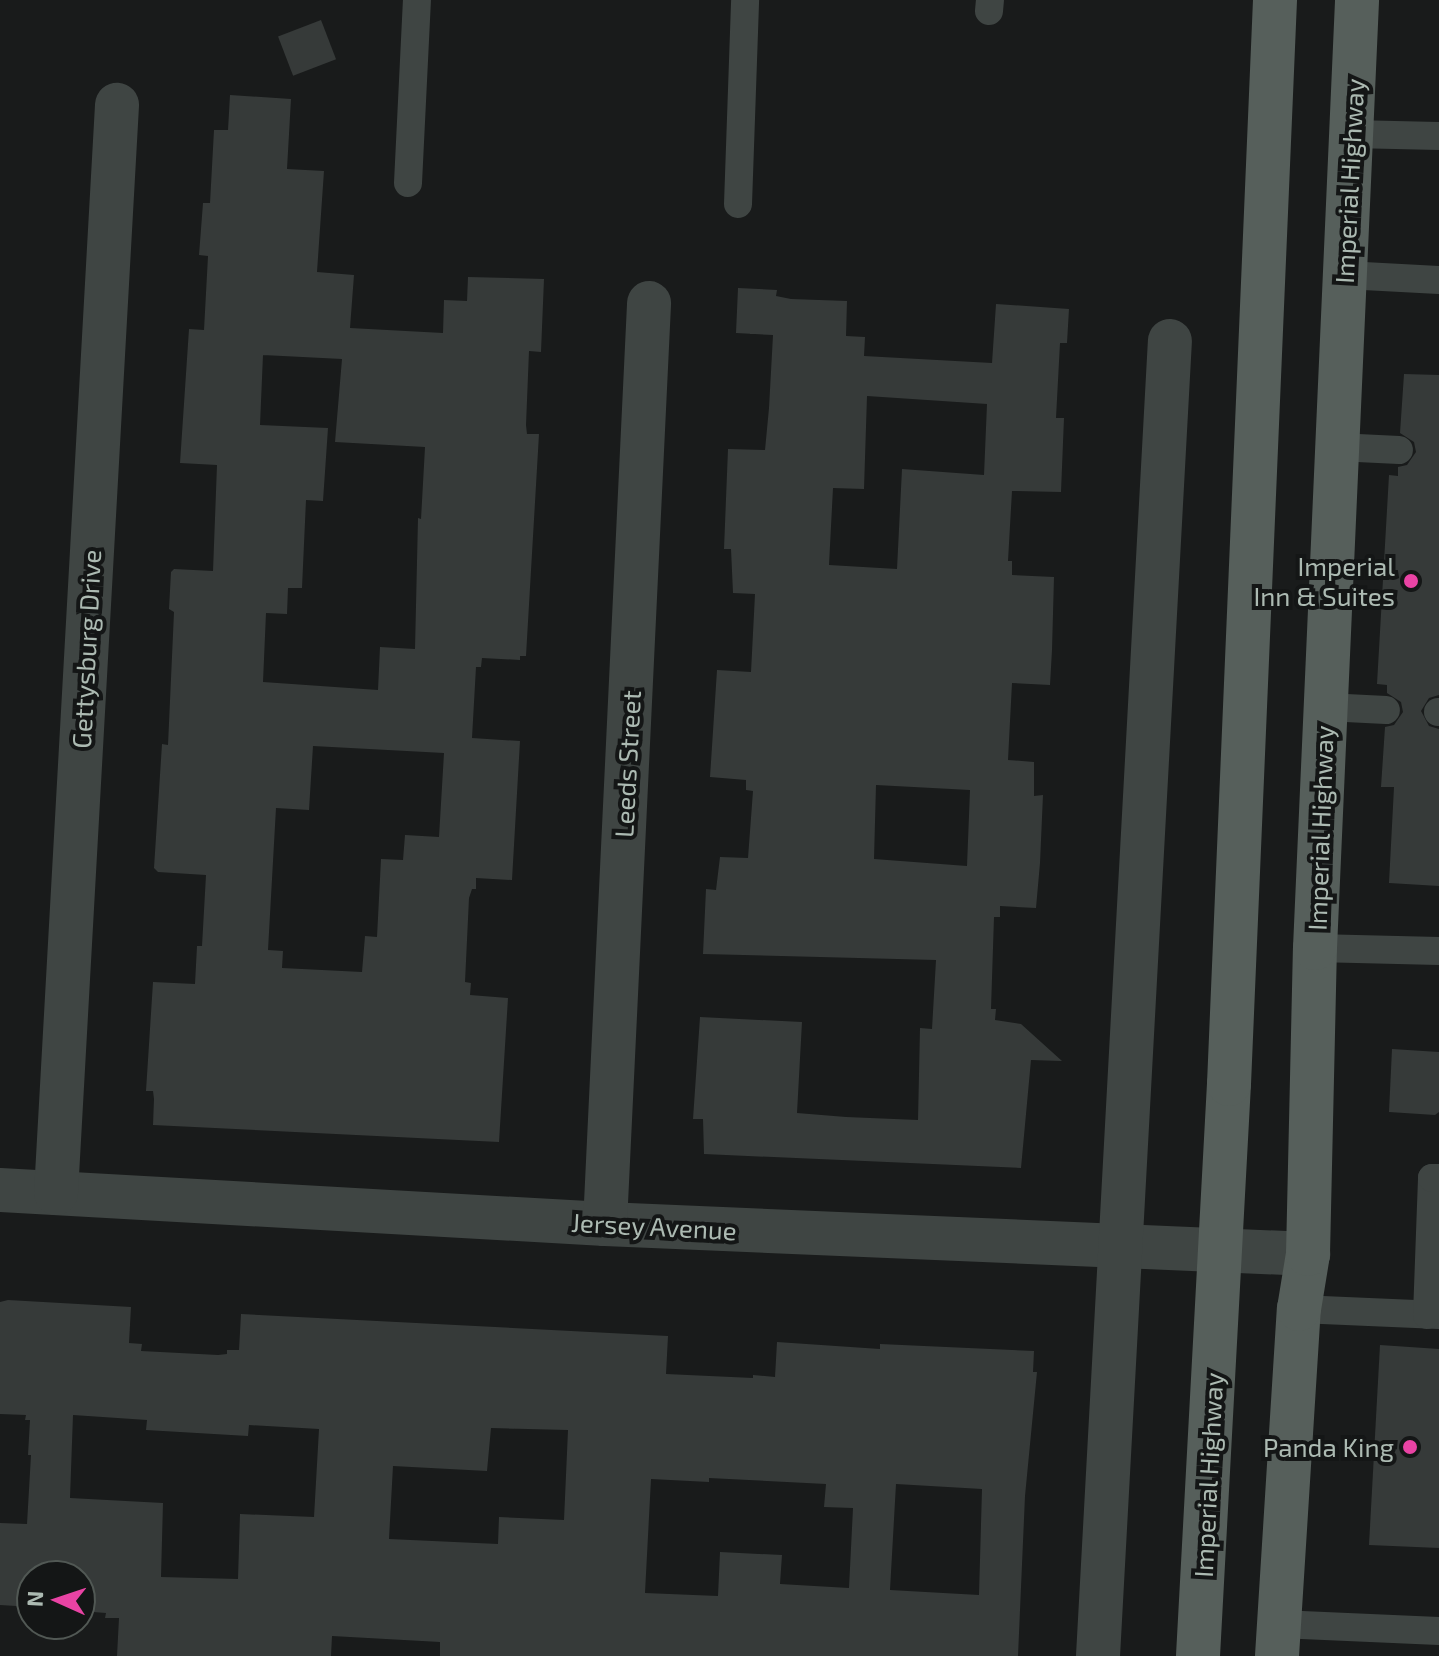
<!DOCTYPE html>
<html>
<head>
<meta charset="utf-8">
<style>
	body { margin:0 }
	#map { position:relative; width:1439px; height:1656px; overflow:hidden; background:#191b1b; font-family:"Exo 2",sans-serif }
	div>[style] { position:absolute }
	.building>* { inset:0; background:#363a39; transform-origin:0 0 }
	.service>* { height:28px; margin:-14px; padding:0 14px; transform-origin:14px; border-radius:14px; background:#3f4543 }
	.minor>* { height:44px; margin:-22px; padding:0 22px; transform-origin:22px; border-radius:22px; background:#3f4543 }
	.primary>* { height:44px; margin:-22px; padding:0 22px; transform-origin:22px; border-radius:22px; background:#565f5b }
	.dots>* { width:22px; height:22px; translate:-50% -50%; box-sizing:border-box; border:4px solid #141616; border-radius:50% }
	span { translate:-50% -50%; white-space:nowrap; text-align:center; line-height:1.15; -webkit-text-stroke:8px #141616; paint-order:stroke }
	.street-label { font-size:26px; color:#acbab2 }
	.poi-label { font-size:26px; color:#acbab2 }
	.right { translate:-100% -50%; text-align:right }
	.north { position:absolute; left:16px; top:1560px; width:80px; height:80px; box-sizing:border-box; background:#141616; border:2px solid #515854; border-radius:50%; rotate:273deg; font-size:22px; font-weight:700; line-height:32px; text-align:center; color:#acbab2 }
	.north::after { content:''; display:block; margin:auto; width:28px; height:36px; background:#e943a4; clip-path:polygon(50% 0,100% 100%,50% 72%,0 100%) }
</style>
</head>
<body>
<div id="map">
	<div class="building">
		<i style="left:321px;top:20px;width:42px;height:46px;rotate:69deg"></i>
		<i style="clip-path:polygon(evenodd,230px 95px,291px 99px,287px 169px,324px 171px,317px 272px,354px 275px,350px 328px,443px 333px,444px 300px,467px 301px,468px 277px,544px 279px,541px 352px,529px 351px,526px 425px,527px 434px,539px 434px,526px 656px,520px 656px,520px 660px,482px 658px,481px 667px,476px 667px,472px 738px,520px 741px,512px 880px,476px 878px,476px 889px,472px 889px,469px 898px,465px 982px,471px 983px,470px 995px,508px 998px,499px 1142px,153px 1125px,154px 1099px,153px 1091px,146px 1091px,153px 982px,195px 984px,197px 946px,202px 946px,206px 875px,158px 872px,154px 868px,162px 744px,168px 745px,174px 612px,169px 609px,171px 572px,174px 569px,213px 571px,217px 465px,180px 463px,189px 329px,204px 330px,208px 256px,199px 255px,203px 203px,210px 203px,214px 130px,228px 130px,230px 95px,263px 355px,342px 359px,335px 442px,425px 447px,421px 519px,418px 518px,415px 649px,380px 647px,378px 690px,263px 682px,266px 613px,287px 614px,288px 588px,302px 588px,306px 500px,323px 501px,328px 428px,260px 425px,263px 355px,230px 95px,313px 746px,444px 753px,439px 837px,405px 835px,403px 860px,381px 859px,377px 937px,365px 936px,362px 972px,282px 968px,283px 951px,268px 950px,276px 808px,309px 810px,313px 746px)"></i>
		<i style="clip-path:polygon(evenodd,738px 288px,777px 290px,776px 296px,791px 299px,847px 301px,846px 336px,865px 337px,864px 356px,992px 363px,996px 304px,1069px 309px,1067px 343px,1060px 343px,1056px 418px,1064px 418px,1061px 492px,1012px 491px,1008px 561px,1012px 561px,1012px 575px,1054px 577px,1052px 650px,1050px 685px,1012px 683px,1008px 760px,1034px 762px,1034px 796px,1043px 795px,1040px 863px,1036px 908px,1000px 906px,1000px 917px,994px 917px,991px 1009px,996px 1009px,995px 1020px,1021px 1024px,1062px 1061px,1031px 1060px,1021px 1168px,704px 1154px,703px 1119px,693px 1119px,700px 1017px,802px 1022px,797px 1113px,846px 1117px,918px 1120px,920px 1028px,932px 1029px,936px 960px,703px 954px,706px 889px,716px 890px,720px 857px,748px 858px,753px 791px,746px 790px,746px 780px,710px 777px,717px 670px,751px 672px,755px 594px,733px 593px,731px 549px,724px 549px,728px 449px,765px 450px,769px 408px,773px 335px,736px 333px,738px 288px,867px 396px,987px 404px,984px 475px,902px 469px,897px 569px,829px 565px,833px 488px,864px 489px,867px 396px,738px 288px,876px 785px,970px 790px,967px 866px,874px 859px,876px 785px)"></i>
		<i style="clip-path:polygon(1404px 374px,1439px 375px,1439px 695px,1429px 698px,1421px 711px,1429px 726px,1439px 729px,1439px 886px,1389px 883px,1394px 787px,1381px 787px,1385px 727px,1394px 725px,1403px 712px,1401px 702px,1387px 693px,1387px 685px,1377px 684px,1389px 475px,1398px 476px,1398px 467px,1407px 465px,1416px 452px,1414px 442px,1400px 433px)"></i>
		<i style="clip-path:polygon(1392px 1049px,1439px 1052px,1439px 1112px,1435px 1115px,1389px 1112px)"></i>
		<i style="clip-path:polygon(evenodd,8px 1300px,131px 1307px,129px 1343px,142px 1344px,141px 1351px,218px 1355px,227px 1354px,227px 1350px,239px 1350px,241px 1314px,668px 1336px,666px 1374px,753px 1378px,753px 1375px,775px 1377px,777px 1342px,880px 1349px,880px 1344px,1034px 1351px,1033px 1372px,1037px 1372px,1025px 1496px,1018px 1656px,440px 1656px,440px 1642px,332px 1636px,331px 1656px,117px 1656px,119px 1618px,105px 1618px,106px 1613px,80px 1611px,80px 1576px,32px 1576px,32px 1607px,0 1605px,0 1523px,27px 1524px,31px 1455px,28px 1455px,30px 1420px,25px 1420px,26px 1415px,0 1414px,0 1302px,8px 1300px,73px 1415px,147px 1420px,146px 1430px,248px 1436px,249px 1425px,319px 1429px,314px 1517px,240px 1514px,238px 1579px,161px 1577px,163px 1503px,70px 1498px,73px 1415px,8px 1300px,491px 1428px,568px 1430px,564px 1520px,499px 1517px,498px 1544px,389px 1539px,393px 1466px,487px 1471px,491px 1428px,8px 1300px,709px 1478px,826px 1484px,824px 1507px,853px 1508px,849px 1588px,780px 1584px,782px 1555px,720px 1552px,718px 1596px,645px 1593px,651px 1479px,709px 1482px,709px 1478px,8px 1300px,896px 1484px,982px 1489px,979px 1595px,890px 1590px,896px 1484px)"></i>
		<i style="clip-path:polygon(1380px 1345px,1439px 1349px,1439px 1548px,1369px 1545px)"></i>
	</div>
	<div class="service">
		<i style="left:989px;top:11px;width:11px;rotate:-85deg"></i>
		<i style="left:1351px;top:134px;width:88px;rotate:1.3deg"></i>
		<i style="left:408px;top:183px;width:183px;rotate:-87.2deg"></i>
		<i style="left:738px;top:204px;width:204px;rotate:-88deg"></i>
		<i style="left:1345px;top:275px;width:94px;rotate:3deg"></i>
		<i style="left:1337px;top:447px;width:62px;rotate:2.8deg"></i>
		<i style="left:1326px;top:707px;width:60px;rotate:2.9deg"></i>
		<i style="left:1438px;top:712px;width:1px"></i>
		<i style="left:1315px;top:948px;width:124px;rotate:1.4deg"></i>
		<i style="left:1299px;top:1309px;width:140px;rotate:2.5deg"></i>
		<i style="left:1427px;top:1315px;width:137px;rotate:-87.9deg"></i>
		<i style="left:1432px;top:1178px;width:7px"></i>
		<i style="left:1279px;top:1624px;width:160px;rotate:2.5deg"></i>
	</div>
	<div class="minor">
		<i style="left:0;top:1190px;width:606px;rotate:3.22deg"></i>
		<i style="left:605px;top:1224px;width:704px;rotate:2.44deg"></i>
		<i style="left:56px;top:1193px;width:1090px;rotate:-86.79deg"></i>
		<i style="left:605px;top:1224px;width:922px;rotate:-87.26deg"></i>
		<i style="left:1098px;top:1656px;width:1317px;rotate:-86.87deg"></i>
	</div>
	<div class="primary">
		<i style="left:1198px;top:1656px;width:573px;rotate:-86.9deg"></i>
		<i style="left:1229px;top:1084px;width:1085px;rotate:-87.57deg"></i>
		<i style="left:1277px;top:1656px;width:348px;rotate:-86.4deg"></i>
		<i style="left:1299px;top:1309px;width:56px;rotate:-80.7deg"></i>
		<i style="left:1308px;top:1254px;width:306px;rotate:-88.7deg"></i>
		<i style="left:1315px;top:948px;width:949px;rotate:-87.46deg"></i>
	</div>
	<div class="dots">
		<i style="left:1411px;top:581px;background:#e943a4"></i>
		<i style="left:1410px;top:1447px;background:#e943a4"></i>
	</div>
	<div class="street-label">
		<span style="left:1349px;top:181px;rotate:-87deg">Imperial Highway</span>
		<span style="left:86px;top:649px;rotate:-87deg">Gettysburg Drive</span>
		<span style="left:627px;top:764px;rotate:-87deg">Leeds Street</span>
		<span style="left:1320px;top:828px;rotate:-88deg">Imperial Highway</span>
		<span style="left:654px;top:1226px;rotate:3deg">Jersey Avenue</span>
		<span style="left:1208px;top:1475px;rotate:-87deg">Imperial Highway</span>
	</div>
	<div class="poi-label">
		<span class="right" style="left:1395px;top:581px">Imperial<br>Inn &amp; Suites</span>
		<span class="right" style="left:1394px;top:1447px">Panda King</span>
	</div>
	<div class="north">N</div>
</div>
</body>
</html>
